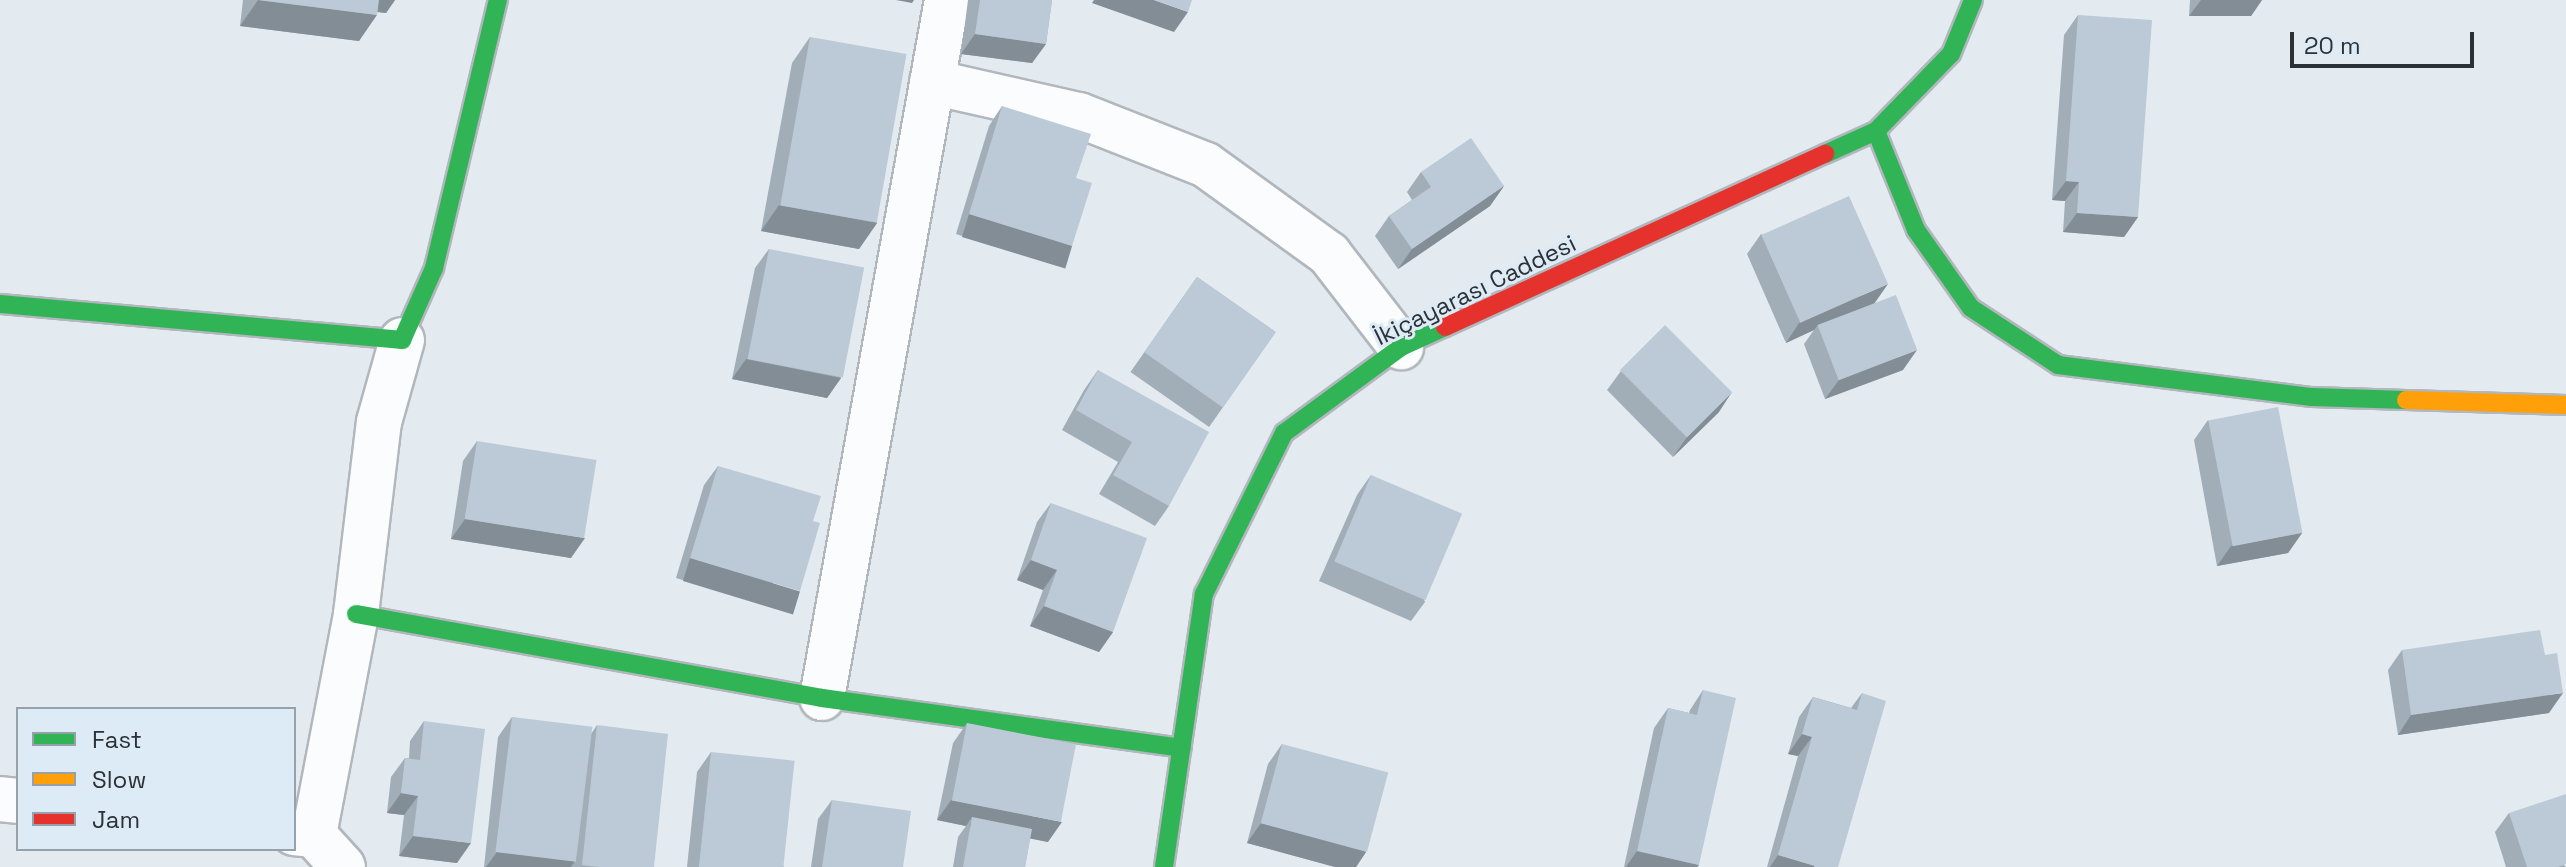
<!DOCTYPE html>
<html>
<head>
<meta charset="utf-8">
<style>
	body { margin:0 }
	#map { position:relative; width:2566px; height:867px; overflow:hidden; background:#e3eaf0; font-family:"Space Grotesk",sans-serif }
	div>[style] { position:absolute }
	.roads { filter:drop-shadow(2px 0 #b1b7bc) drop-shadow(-2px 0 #b1b7bc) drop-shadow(0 2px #b1b7bc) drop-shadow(0 -2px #b1b7bc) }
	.street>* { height:44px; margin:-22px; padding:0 22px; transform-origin:22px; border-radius:22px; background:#fbfcfd }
	.fast>* { height:18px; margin:-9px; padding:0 9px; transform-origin:9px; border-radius:9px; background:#30b455 }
	.slow>* { height:18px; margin:-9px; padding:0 9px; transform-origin:9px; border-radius:9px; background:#ff9f0a }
	.jam>* { height:18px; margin:-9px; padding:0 9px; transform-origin:9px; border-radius:9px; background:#e5322d }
	.wall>* { inset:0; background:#a1aeb8; transform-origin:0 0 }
	.shaded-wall>* { inset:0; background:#838d96; transform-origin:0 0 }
	.building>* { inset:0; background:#bbcad6; transform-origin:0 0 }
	span { translate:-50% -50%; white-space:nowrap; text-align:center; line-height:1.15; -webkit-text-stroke:6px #ddebf6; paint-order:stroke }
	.street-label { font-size:24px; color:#2c3136 }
	.legend { position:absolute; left:16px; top:707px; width:280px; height:144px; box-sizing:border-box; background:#ddebf6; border:2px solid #96a1a9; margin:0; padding:10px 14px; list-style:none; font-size:24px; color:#2c3136 }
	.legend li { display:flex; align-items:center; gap:16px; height:40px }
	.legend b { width:40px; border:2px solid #96a1a9 }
	.scale { position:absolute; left:2290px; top:32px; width:184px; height:36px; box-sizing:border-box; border:4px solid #2c3136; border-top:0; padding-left:10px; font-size:24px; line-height:28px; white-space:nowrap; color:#2c3136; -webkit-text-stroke:6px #ddebf6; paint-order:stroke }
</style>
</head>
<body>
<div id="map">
	<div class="roads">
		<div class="street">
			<i style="left:932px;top:82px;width:151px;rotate:12.7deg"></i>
			<i style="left:1079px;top:115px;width:136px;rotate:21.5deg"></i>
			<i style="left:1206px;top:165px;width:152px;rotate:35.9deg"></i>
			<i style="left:1329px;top:254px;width:118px;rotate:52.3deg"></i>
			<i style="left:822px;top:698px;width:709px;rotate:-79.85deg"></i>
			<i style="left:0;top:799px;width:18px;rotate:6deg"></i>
			<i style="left:294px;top:833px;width:20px;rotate:6deg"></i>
			<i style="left:314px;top:835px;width:43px;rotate:47.8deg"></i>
			<i style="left:314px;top:835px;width:225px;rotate:-79.2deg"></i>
			<i style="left:356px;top:614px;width:193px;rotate:-83.2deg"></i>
			<i style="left:379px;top:422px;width:85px;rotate:-74.3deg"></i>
		</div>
		<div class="fast">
			<i style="left:1876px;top:131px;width:107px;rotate:68deg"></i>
			<i style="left:1916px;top:230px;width:95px;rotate:54.8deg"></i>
			<i style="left:1971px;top:308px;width:104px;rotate:33.2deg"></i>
			<i style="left:2058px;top:365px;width:256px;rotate:7.2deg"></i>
			<i style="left:2312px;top:397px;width:94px;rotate:1.8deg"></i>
			<i style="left:1825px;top:154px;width:56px;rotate:-24.3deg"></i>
			<i style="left:1876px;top:131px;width:107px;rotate:-45.8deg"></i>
			<i style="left:1951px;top:54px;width:58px;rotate:-67.8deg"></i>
			<i style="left:0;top:304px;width:404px;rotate:5.1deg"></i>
			<i style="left:402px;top:340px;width:79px;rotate:-66deg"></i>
			<i style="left:434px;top:268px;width:276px;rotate:-76.6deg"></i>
			<i style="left:356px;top:614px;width:474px;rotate:10.2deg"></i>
			<i style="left:822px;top:698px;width:363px;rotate:7.9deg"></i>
			<i style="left:1164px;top:867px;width:276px;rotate:-81.7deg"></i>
			<i style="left:1204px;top:594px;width:180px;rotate:-63.6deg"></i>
			<i style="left:1284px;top:433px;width:145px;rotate:-36.3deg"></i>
			<i style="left:1401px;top:347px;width:48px;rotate:-24.4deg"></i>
		</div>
		<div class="slow">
			<i style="left:2406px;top:400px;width:160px;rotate:1.8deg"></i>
		</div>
		<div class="jam">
			<i style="left:1445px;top:327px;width:418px;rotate:-24.5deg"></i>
		</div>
	</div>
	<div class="wall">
		<i style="clip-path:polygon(243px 0,395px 0,386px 13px,377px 12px,359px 41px,240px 26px)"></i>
		<i style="clip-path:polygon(968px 0,1052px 0,1046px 44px,1032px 63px,961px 54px)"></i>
		<i style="clip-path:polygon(2190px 0,2262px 0,2251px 16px,2189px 16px)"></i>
		<i style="clip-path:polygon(2078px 15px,2138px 217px,2124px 237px,2063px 232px,2065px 201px,2052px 200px,2064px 35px)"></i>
		<i style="clip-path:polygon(810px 37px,877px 223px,859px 249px,761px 231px,792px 63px)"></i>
		<i style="clip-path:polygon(1002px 106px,1076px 178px,1058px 266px,956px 234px,989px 126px)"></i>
		<i style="clip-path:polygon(1421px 172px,1504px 186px,1490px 206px,1398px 269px,1375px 236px,1389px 216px,1412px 200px,1407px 192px)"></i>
		<i style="clip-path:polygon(1761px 234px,1874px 303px,1903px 370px,1825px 399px,1804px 344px,1814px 330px,1786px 343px,1747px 254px)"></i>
		<i style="clip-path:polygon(769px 249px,841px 378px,827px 398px,732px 379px,755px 268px)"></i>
		<i style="left:1197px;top:277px;width:96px;height:116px;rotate:35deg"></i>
		<i style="clip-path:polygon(1098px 370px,1169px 506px,1155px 526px,1099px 494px,1118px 462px,1062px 430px,1084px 390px)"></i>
		<i style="clip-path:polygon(1621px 371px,1719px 412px,1673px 457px,1607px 390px)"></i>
		<i style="clip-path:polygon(2208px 420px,2302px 533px,2288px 553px,2217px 566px,2194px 440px)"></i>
		<i style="clip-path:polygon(477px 441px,571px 558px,451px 539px,463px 461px)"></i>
		<i style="clip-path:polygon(718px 466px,786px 611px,676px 578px,704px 485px)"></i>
		<i style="clip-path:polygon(1371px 475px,1425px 602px,1411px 621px,1319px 581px,1357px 495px)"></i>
		<i style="clip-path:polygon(1051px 503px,1113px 632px,1099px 652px,1030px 626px,1043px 590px,1017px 580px,1037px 522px)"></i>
		<i style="clip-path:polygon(2402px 650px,2545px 655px,2549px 713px,2398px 735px,2388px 670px)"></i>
		<i style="clip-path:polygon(1703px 690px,1699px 865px,1697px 867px,1624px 867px,1654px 728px,1668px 708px,1689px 713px,1690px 710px)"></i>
		<i style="clip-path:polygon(1862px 693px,1838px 867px,1767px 867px,1798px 756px,1788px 754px,1799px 717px,1813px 697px,1851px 708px)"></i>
		<i style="clip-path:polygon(512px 717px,591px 734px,597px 725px,654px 867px,484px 867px,498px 737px)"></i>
		<i style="clip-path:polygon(424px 721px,457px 863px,399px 856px,404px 815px,387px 813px,391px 777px,405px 758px,409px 758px,410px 741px)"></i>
		<i style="clip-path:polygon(967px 723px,1048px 842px,1030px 838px,1025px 867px,953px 867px,958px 837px,966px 826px,937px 820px,953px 743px)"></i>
		<i style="clip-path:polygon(1282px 744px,1366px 852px,1356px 867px,1335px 867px,1247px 843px,1268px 764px)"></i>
		<i style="clip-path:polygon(711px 752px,784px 867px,687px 867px,697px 772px)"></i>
		<i style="clip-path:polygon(832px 800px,903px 867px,811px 867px,818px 819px)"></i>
		<i style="clip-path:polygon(2509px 813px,2566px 867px,2506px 867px,2495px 832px)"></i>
	</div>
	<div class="shaded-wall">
		<i style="clip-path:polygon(258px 0,377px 15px,359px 41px,240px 26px)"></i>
		<i style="clip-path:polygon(370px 0,395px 0,386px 13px,362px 10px)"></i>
		<i style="clip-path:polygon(896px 0,914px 0,912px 3px)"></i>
		<i style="clip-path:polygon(1094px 0,1154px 0,1188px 12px,1174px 32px,1092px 3px)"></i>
		<i style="clip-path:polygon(2201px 0,2262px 0,2251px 16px,2189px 16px)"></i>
		<i style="clip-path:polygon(975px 34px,1046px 44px,1032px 63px,961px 54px)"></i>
		<i style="clip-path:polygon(2066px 181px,2079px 182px,2065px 201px,2052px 200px)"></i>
		<i style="clip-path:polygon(1504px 186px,1490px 206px,1398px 269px,1412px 249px)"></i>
		<i style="clip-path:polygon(779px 205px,877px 223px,859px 249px,761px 231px)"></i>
		<i style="clip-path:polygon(2077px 213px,2138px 217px,2124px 237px,2063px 232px)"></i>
		<i style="left:969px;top:214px;width:108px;height:24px;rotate:17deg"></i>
		<i style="clip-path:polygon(1888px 284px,1874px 304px,1818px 325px,1814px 330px,1786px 343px,1799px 323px)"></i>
		<i style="clip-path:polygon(1917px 350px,1903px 370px,1825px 399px,1839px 380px)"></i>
		<i style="clip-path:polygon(746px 359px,841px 378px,827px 398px,732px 379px)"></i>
		<i style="clip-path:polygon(1732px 392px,1719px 412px,1673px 457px,1687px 437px)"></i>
		<i style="clip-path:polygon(465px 519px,585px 538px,571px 558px,451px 539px)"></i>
		<i style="clip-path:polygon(2302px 533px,2288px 553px,2217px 566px,2231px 546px)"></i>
		<i style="left:690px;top:558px;width:115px;height:24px;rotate:17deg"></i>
		<i style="clip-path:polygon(1031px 560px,1057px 570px,1043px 590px,1017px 580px)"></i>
		<i style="clip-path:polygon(1044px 606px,1113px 632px,1099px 652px,1030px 626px)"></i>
		<i style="clip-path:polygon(2563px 693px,2549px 713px,2398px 735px,2411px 715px)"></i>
		<i style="clip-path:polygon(1802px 734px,1812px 737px,1798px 756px,1788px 754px)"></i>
		<i style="clip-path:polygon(401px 793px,418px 796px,404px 815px,387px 813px)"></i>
		<i style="clip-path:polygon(951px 800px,1062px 822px,1048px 842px,970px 827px,972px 817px,966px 826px,937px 820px)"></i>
		<i style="clip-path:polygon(1261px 823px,1366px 852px,1356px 867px,1335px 867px,1247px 843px)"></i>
		<i style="clip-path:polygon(413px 836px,471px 843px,457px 863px,399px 856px)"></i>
		<i style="clip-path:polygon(1637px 851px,1699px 865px,1697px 867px,1626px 867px)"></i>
		<i style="clip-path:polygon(497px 852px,575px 861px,571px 867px,486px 867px)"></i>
		<i style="clip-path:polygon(1778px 855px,1815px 866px,1814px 867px,1770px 867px)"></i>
	</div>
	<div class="building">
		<i style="clip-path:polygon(258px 0,379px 0,377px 15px)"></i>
		<i style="clip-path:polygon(980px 0,1052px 0,1046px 44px,975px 34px)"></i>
		<i style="clip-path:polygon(1154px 0,1192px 0,1188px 12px)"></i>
		<i style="clip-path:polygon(2078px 15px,2152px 20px,2138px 217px,2077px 213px,2079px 182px,2066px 181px)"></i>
		<i style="left:810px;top:37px;width:98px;height:171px;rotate:10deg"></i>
		<i style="clip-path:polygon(1002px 106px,1091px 134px,1076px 178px,1092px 183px,1072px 246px,969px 214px)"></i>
		<i style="clip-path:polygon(1471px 138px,1504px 186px,1412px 249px,1389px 216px,1431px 187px,1421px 172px)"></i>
		<i style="left:1849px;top:196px;width:96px;height:96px;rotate:66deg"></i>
		<i style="left:769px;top:249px;width:97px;height:112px;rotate:11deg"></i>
		<i style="left:1197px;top:277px;width:96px;height:92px;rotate:35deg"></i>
		<i style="left:1896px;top:295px;width:59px;height:84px;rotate:69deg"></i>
		<i style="left:1665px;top:325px;width:95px;height:64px;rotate:45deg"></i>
		<i style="clip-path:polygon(1098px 370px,1209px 432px,1169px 506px,1113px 475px,1132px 442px,1076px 410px)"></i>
		<i style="left:2278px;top:407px;width:128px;height:71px;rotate:79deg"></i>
		<i style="left:477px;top:441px;width:121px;height:79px;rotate:9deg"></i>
		<i style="clip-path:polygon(718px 466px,821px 496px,813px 521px,820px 523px,800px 591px,690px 558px)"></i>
		<i style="left:1371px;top:475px;width:99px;height:94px;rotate:23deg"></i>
		<i style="clip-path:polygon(1051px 503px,1147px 538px,1113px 632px,1044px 606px,1057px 570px,1031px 560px)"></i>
		<i style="clip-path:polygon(2540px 630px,2545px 655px,2557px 653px,2563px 693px,2411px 715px,2402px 650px)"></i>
		<i style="clip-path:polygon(1703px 690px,1736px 698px,1699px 865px,1637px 851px,1668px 708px,1697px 715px)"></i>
		<i style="clip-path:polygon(1862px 693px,1886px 701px,1838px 867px,1814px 867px,1815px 866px,1778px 855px,1812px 737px,1802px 734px,1813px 697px,1857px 710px)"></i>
		<i style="left:512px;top:717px;width:81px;height:136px;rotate:7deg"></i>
		<i style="clip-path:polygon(424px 721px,485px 729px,471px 843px,413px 836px,418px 796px,401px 793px,405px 758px,420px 760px)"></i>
		<i style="left:967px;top:723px;width:111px;height:79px;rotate:11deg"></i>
		<i style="clip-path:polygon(597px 725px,668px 734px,654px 867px,599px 867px,582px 865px)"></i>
		<i style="left:1282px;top:744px;width:110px;height:82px;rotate:15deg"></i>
		<i style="left:711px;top:752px;width:84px;height:116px;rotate:6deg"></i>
		<i style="clip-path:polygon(2566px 794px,2566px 864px,2558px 867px,2527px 867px,2509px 813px)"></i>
		<i style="clip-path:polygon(832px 800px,911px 811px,903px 867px,822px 867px)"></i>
		<i style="clip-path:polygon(972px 817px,1032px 829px,1025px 867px,963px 867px)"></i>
	</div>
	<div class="street-label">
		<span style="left:1475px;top:290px;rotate:-26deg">İkiçayarası Caddesi</span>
	</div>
	<ul class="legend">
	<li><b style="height:10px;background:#30b455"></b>Fast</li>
	<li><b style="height:10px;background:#ff9f0a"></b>Slow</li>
	<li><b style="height:10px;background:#e5322d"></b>Jam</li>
	</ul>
	<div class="scale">20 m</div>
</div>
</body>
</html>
